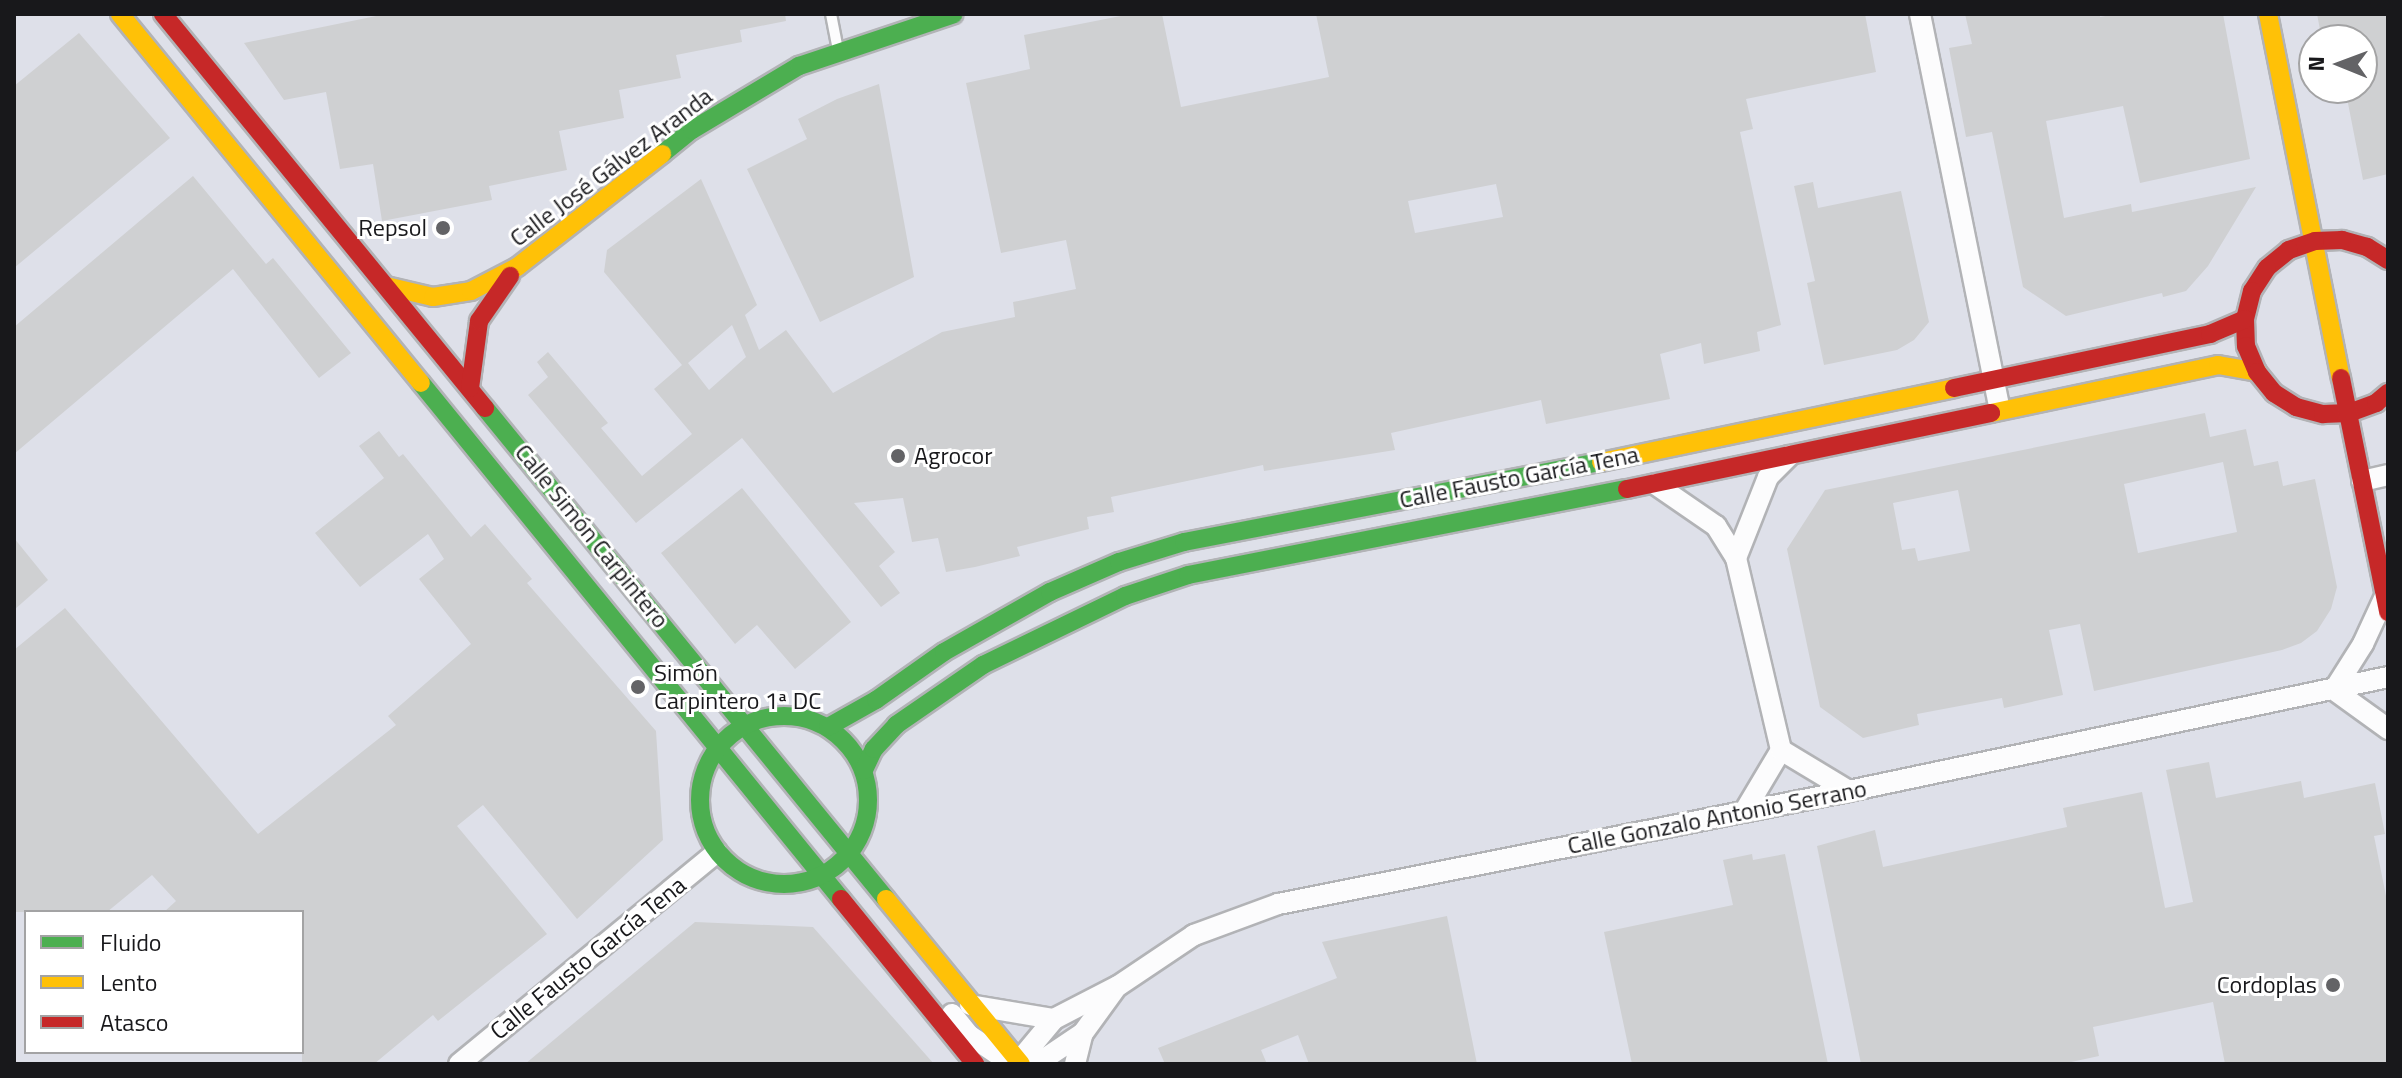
<!DOCTYPE html>
<html>
<head>
<meta charset="utf-8">
<style>
	body { margin:0 }
	#map { position:relative; width:2402px; height:1078px; overflow:hidden; background:#edeef1; font-family:"Titillium Web",sans-serif }
	div>[style] { position:absolute }
	.built>* { inset:0; background:#dee0e9 }
	.building>* { inset:0; background:#cfd0d2 }
	.roads { filter:drop-shadow(2px 0 #b2b3b6) drop-shadow(-2px 0 #b2b3b6) drop-shadow(0 2px #b2b3b6) drop-shadow(0 -2px #b2b3b6) }
	.lane>* { height:10px; margin:-5px; padding:0 5px; transform-origin:5px; border-radius:5px; background:#fcfcfd }
	.street>* { height:20px; margin:-10px; padding:0 10px; transform-origin:10px; border-radius:10px; background:#fcfcfd }
	.fast>* { height:18px; margin:-9px; padding:0 9px; transform-origin:9px; border-radius:9px; background:#4caf50 }
	.fast>.ring { margin:-9px; padding:0; box-sizing:content-box; background:none; border:18px solid #4caf50; border-radius:50% }
	.slow>* { height:18px; margin:-9px; padding:0 9px; transform-origin:9px; border-radius:9px; background:#ffc107 }
	.jam>* { height:18px; margin:-9px; padding:0 9px; transform-origin:9px; border-radius:9px; background:#c62828 }
	.dots>* { width:22px; height:22px; translate:-50% -50%; box-sizing:border-box; border:4px solid #fff; border-radius:50% }
	span { translate:-50% -50%; white-space:nowrap; text-align:center; line-height:1.15; -webkit-text-stroke:6px #fff; paint-order:stroke }
	.street-label { font-size:24px; color:#18181b }
	.poi-label { font-size:24px; color:#18181b }
	.right { translate:-100% -50%; text-align:right }
	.left { translate:0 -50%; text-align:left }
	.frame { position:absolute; inset:0; border:16px solid #18181b; pointer-events:none }
	.legend { position:absolute; left:24px; top:910px; width:280px; height:144px; box-sizing:border-box; background:#fff; border:2px solid #a3a3a4; margin:0; padding:10px 14px; list-style:none; font-size:24px; color:#18181b }
	.legend li { display:flex; align-items:center; gap:16px; height:40px }
	.legend b { width:40px; border:2px solid #a3a3a4 }
	.north { position:absolute; left:2298px; top:24px; width:80px; height:80px; box-sizing:border-box; background:#fff; border:2px solid #a3a3a4; border-radius:50%; rotate:271deg; font-size:22px; font-weight:700; line-height:32px; text-align:center; color:#18181b }
	.north::after { content:''; display:block; margin:auto; width:28px; height:36px; background:#636366; clip-path:polygon(50% 0,100% 100%,50% 72%,0 100%) }
</style>
</head>
<body>
<div id="map">
	<div class="built">
		<i style="clip-path:polygon(evenodd,14px 14px,2388px 14px,2388px 1064px,14px 1064px,14px 14px,2314px 40px,2362px 40px,2362px 88px,2314px 88px,2314px 40px,14px 14px,26px 912px,302px 912px,302px 1052px,26px 1052px,26px 912px)"></i>
	</div>
	<div class="building">
		<i style="clip-path:polygon(386px 14px,785px 14px,786px 21px,740px 30px,742px 42px,676px 55px,681px 78px,619px 90px,624px 118px,559px 131px,567px 170px,489px 186px,492px 200px,382px 221px,373px 164px,340px 169px,326px 92px,284px 100px,244px 43px)"></i>
		<i style="clip-path:polygon(evenodd,1131px 14px,1162px 14px,1181px 107px,1329px 77px,1316px 14px,1865px 14px,1876px 72px,1746px 99px,1753px 129px,1740px 132px,1781px 325px,1757px 332px,1760px 351px,1704px 364px,1701px 343px,1660px 354px,1670px 399px,1546px 424px,1541px 400px,1391px 433px,1395px 450px,1264px 471px,1263px 465px,1111px 497px,1114px 512px,1087px 517px,1089px 529px,1017px 547px,1020px 556px,975px 567px,946px 572px,938px 538px,912px 542px,903px 498px,854px 503px,895px 552px,879px 566px,900px 593px,881px 607px,742px 438px,636px 523px,528px 395px,548px 377px,537px 362px,548px 352px,608px 423px,601px 428px,642px 476px,692px 434px,654px 389px,682px 365px,604px 272px,607px 250px,701px 179px,757px 305px,745px 315px,759px 350px,786px 330px,833px 393px,942px 332px,1015px 317px,1013px 302px,1076px 289px,1066px 240px,1001px 253px,966px 83px,1030px 69px,1024px 35px,1131px 14px,1496px 184px,1503px 217px,1415px 233px,1408px 201px,1496px 184px,1131px 14px,732px 325px,746px 357px,709px 390px,688px 363px,732px 325px)"></i>
		<i style="clip-path:polygon(1965px 14px,2100px 14px,2100px 17px,2116px 14px,2223px 14px,2250px 159px,2140px 183px,2123px 106px,2046px 121px,2064px 218px,2131px 204px,2132px 212px,2256px 187px,2208px 266px,2186px 291px,2163px 297px,2162px 293px,2066px 316px,2023px 287px,1992px 132px,1966px 137px,1949px 48px,1972px 44px)"></i>
		<i style="clip-path:polygon(2317px 14px,2388px 14px,2388px 174px,2363px 180px,2345px 88px,2362px 88px,2362px 40px,2322px 40px)"></i>
		<i style="clip-path:polygon(79px 33px,170px 138px,14px 268px,14px 86px)"></i>
		<i style="clip-path:polygon(879px 84px,914px 277px,820px 322px,747px 169px,807px 139px,798px 119px,837px 99px)"></i>
		<i style="clip-path:polygon(193px 176px,266px 264px,273px 258px,351px 353px,319px 378px,233px 269px,14px 454px,14px 327px)"></i>
		<i style="clip-path:polygon(1813px 182px,1818px 208px,1901px 191px,1929px 322px,1914px 340px,1897px 350px,1824px 365px,1807px 283px,1815px 281px,1794px 186px)"></i>
		<i style="clip-path:polygon(evenodd,2205px 413px,2210px 437px,2246px 429px,2254px 466px,2278px 461px,2283px 486px,2315px 479px,2337px 587px,2331px 609px,2317px 631px,2301px 643px,2282px 650px,2094px 691px,2080px 624px,2049px 630px,2063px 695px,2004px 708px,2002px 698px,1917px 714px,1919px 725px,1863px 738px,1820px 707px,1787px 549px,1825px 490px,2205px 413px,2223px 462px,2237px 532px,2138px 553px,2124px 484px,2223px 462px,2205px 413px,1958px 490px,1970px 551px,1918px 561px,1915px 548px,1902px 550px,1893px 503px,1958px 490px)"></i>
		<i style="clip-path:polygon(379px 431px,399px 457px,403px 454px,471px 537px,485px 524px,532px 579px,527px 583px,656px 731px,663px 840px,577px 919px,483px 805px,457px 826px,547px 934px,438px 1021px,433px 1015px,374px 1064px,302px 1064px,302px 912px,164px 912px,176px 901px,152px 875px,107px 912px,14px 912px,14px 650px,65px 608px,258px 834px,396px 725px,388px 716px,471px 644px,419px 579px,444px 559px,428px 534px,360px 587px,315px 533px,384px 478px,359px 446px)"></i>
		<i style="clip-path:polygon(742px 488px,851px 622px,795px 669px,757px 625px,735px 644px,661px 553px)"></i>
		<i style="clip-path:polygon(14px 538px,48px 580px,14px 610px)"></i>
		<i style="clip-path:polygon(2209px 762px,2216px 798px,2301px 781px,2304px 798px,2375px 783px,2385px 834px,2374px 836px,2388px 906px,2388px 1064px,2225px 1064px,2213px 1002px,2093px 1027px,2099px 1056px,2062px 1064px,1861px 1064px,1817px 846px,1875px 830px,1883px 867px,2067px 827px,2063px 808px,2142px 792px,2165px 908px,2193px 902px,2166px 770px)"></i>
		<i style="clip-path:polygon(1752px 854px,1753px 860px,1785px 854px,1828px 1064px,1632px 1064px,1604px 932px,1733px 905px,1723px 860px)"></i>
		<i style="clip-path:polygon(1447px 916px,1477px 1064px,1309px 1064px,1298px 1035px,1261px 1050px,1267px 1064px,1165px 1064px,1158px 1048px,1337px 978px,1322px 942px)"></i>
		<i style="clip-path:polygon(695px 922px,813px 927px,934px 1064px,525px 1064px)"></i>
	</div>
	<div class="roads">
		<div class="lane">
			<i style="left:831px;top:14px;width:37px;rotate:79deg"></i>
		</div>
		<div class="street">
			<i style="left:1920px;top:14px;width:403px;rotate:78.6deg"></i>
			<i style="left:2362px;top:481px;width:27px;rotate:-13deg"></i>
			<i style="left:1655px;top:484px;width:74px;rotate:34.5deg"></i>
			<i style="left:1716px;top:526px;width:38px;rotate:58deg"></i>
			<i style="left:1736px;top:558px;width:197px;rotate:76.8deg"></i>
			<i style="left:1781px;top:750px;width:72px;rotate:120.8deg"></i>
			<i style="left:1736px;top:558px;width:87px;rotate:-68.4deg"></i>
			<i style="left:1768px;top:477px;width:30px;rotate:-45deg"></i>
			<i style="left:2387px;top:592px;width:57px;rotate:114.8deg"></i>
			<i style="left:2363px;top:644px;width:54px;rotate:122.2deg"></i>
			<i style="left:2334px;top:690px;width:67px;rotate:35.8deg"></i>
			<i style="left:1781px;top:750px;width:79px;rotate:31.1deg"></i>
			<i style="left:970px;top:1005px;width:85px;rotate:9.5deg"></i>
			<i style="left:952px;top:1014px;width:27px;rotate:51deg"></i>
			<i style="left:969px;top:1035px;width:48px;rotate:34deg"></i>
			<i style="left:1009px;top:1062px;width:38px;rotate:-7deg"></i>
			<i style="left:1047px;top:1057px;width:43px;rotate:-33.7deg"></i>
			<i style="left:1083px;top:1033px;width:54px;rotate:-54deg"></i>
			<i style="left:1019px;top:1061px;width:55px;rotate:-50.2deg"></i>
			<i style="left:1054px;top:1019px;width:72px;rotate:-27.3deg"></i>
			<i style="left:1118px;top:986px;width:92px;rotate:-33.9deg"></i>
			<i style="left:1194px;top:935px;width:90px;rotate:-20.3deg"></i>
			<i style="left:1278px;top:904px;width:582px;rotate:-11.19deg"></i>
			<i style="left:1849px;top:791px;width:551px;rotate:-11.94deg"></i>
			<i style="left:459px;top:1064px;width:334px;rotate:-39.4deg"></i>
			<i style="left:1075px;top:1064px;width:32px;rotate:-76deg"></i>
		</div>
		<div class="fast">
			<i style="left:662px;top:154px;width:38px;rotate:-39deg"></i>
			<i style="left:692px;top:130px;width:125px;rotate:-30.9deg"></i>
			<i style="left:799px;top:66px;width:163px;rotate:-18.5deg"></i>
			<i style="left:421px;top:383px;width:665px;rotate:50.86deg"></i>
			<i style="left:485px;top:408px;width:634px;rotate:50.76deg"></i>
			<i class="ring" style="left:700px;top:716px;width:150px;height:150px"></i>
			<i style="left:828px;top:727px;width:55px;rotate:-29.4deg"></i>
			<i style="left:876px;top:700px;width:83px;rotate:-35.2deg"></i>
			<i style="left:944px;top:652px;width:122px;rotate:-29.5deg"></i>
			<i style="left:1050px;top:592px;width:75px;rotate:-23.5deg"></i>
			<i style="left:1119px;top:562px;width:68px;rotate:-17.1deg"></i>
			<i style="left:1184px;top:542px;width:425px;rotate:-10.9deg"></i>
			<i style="left:864px;top:770px;width:23px;rotate:-65deg"></i>
			<i style="left:874px;top:749px;width:33px;rotate:-47deg"></i>
			<i style="left:896px;top:725px;width:106px;rotate:-34.6deg"></i>
			<i style="left:983px;top:665px;width:158px;rotate:-25.9deg"></i>
			<i style="left:1125px;top:596px;width:66px;rotate:-18.4deg"></i>
			<i style="left:1188px;top:575px;width:447px;rotate:-11.1deg"></i>
		</div>
		<div class="slow">
			<i style="left:120px;top:14px;width:476px;rotate:50.8deg"></i>
			<i style="left:2268px;top:14px;width:371px;rotate:78.7deg"></i>
			<i style="left:386px;top:286px;width:48px;rotate:13.2deg"></i>
			<i style="left:433px;top:297px;width:38px;rotate:-9deg"></i>
			<i style="left:471px;top:291px;width:52px;rotate:-27.6deg"></i>
			<i style="left:517px;top:267px;width:184px;rotate:-37.9deg"></i>
			<i style="left:1991px;top:413px;width:232px;rotate:-11.9deg"></i>
			<i style="left:2218px;top:365px;width:40px;rotate:10deg"></i>
			<i style="left:1601px;top:462px;width:361px;rotate:-11.8deg"></i>
			<i style="left:886px;top:899px;width:213px;rotate:50.7deg"></i>
		</div>
		<div class="jam">
			<i style="left:163px;top:14px;width:509px;rotate:50.74deg"></i>
			<i style="left:2388px;top:260px;width:25px;rotate:-148deg"></i>
			<i style="left:2367px;top:247px;width:26px;rotate:-164deg"></i>
			<i style="left:2342px;top:240px;width:27px;rotate:178deg"></i>
			<i style="left:2315px;top:241px;width:28px;rotate:161deg"></i>
			<i style="left:2289px;top:250px;width:28px;rotate:141deg"></i>
			<i style="left:2267px;top:268px;width:27px;rotate:123deg"></i>
			<i style="left:2252px;top:291px;width:29px;rotate:104deg"></i>
			<i style="left:2245px;top:319px;width:27px;rotate:88deg"></i>
			<i style="left:2246px;top:346px;width:28px;rotate:67deg"></i>
			<i style="left:2257px;top:372px;width:27px;rotate:51deg"></i>
			<i style="left:2274px;top:393px;width:26px;rotate:32deg"></i>
			<i style="left:2296px;top:407px;width:28px;rotate:15deg"></i>
			<i style="left:2323px;top:414px;width:26px;rotate:-2deg"></i>
			<i style="left:2349px;top:413px;width:29px;rotate:-20deg"></i>
			<i style="left:2376px;top:403px;width:16px;rotate:-40deg"></i>
			<i style="left:2341px;top:378px;width:239px;rotate:78.6deg"></i>
			<i style="left:470px;top:388px;width:68px;rotate:-82.3deg"></i>
			<i style="left:479px;top:321px;width:55px;rotate:-55.4deg"></i>
			<i style="left:1954px;top:388px;width:262px;rotate:-11.9deg"></i>
			<i style="left:2210px;top:334px;width:38px;rotate:-23deg"></i>
			<i style="left:1627px;top:489px;width:372px;rotate:-11.8deg"></i>
			<i style="left:841px;top:899px;width:213px;rotate:50.9deg"></i>
		</div>
	</div>
	<div class="dots">
		<i style="left:443px;top:228px;background:#636366"></i>
		<i style="left:898px;top:456px;background:#636366"></i>
		<i style="left:638px;top:687px;background:#636366"></i>
		<i style="left:2333px;top:985px;background:#636366"></i>
	</div>
	<div class="street-label">
		<span style="left:611px;top:167px;rotate:-37deg">Calle José Gálvez Aranda</span>
		<span style="left:1519px;top:477px;rotate:-11deg">Calle Fausto García Tena</span>
		<span style="left:592px;top:536px;rotate:51deg">Calle Simón Carpintero</span>
		<span style="left:1717px;top:817px;rotate:-11deg">Calle Gonzalo Antonio Serrano</span>
		<span style="left:588px;top:958px;rotate:-39deg">Calle Fausto García Tena</span>
	</div>
	<div class="poi-label">
		<span class="right" style="left:427px;top:228px">Repsol</span>
		<span class="left" style="left:914px;top:456px">Agrocor</span>
		<span class="left" style="left:654px;top:687px">Simón<br>Carpintero 1ª DC</span>
		<span class="right" style="left:2317px;top:985px">Cordoplas</span>
	</div>
	<div class="frame"></div>
	<ul class="legend">
	<li><b style="height:10px;background:#4caf50"></b>Fluido</li>
	<li><b style="height:10px;background:#ffc107"></b>Lento</li>
	<li><b style="height:10px;background:#c62828"></b>Atasco</li>
	</ul>
	<div class="north">N</div>
</div>
</body>
</html>
